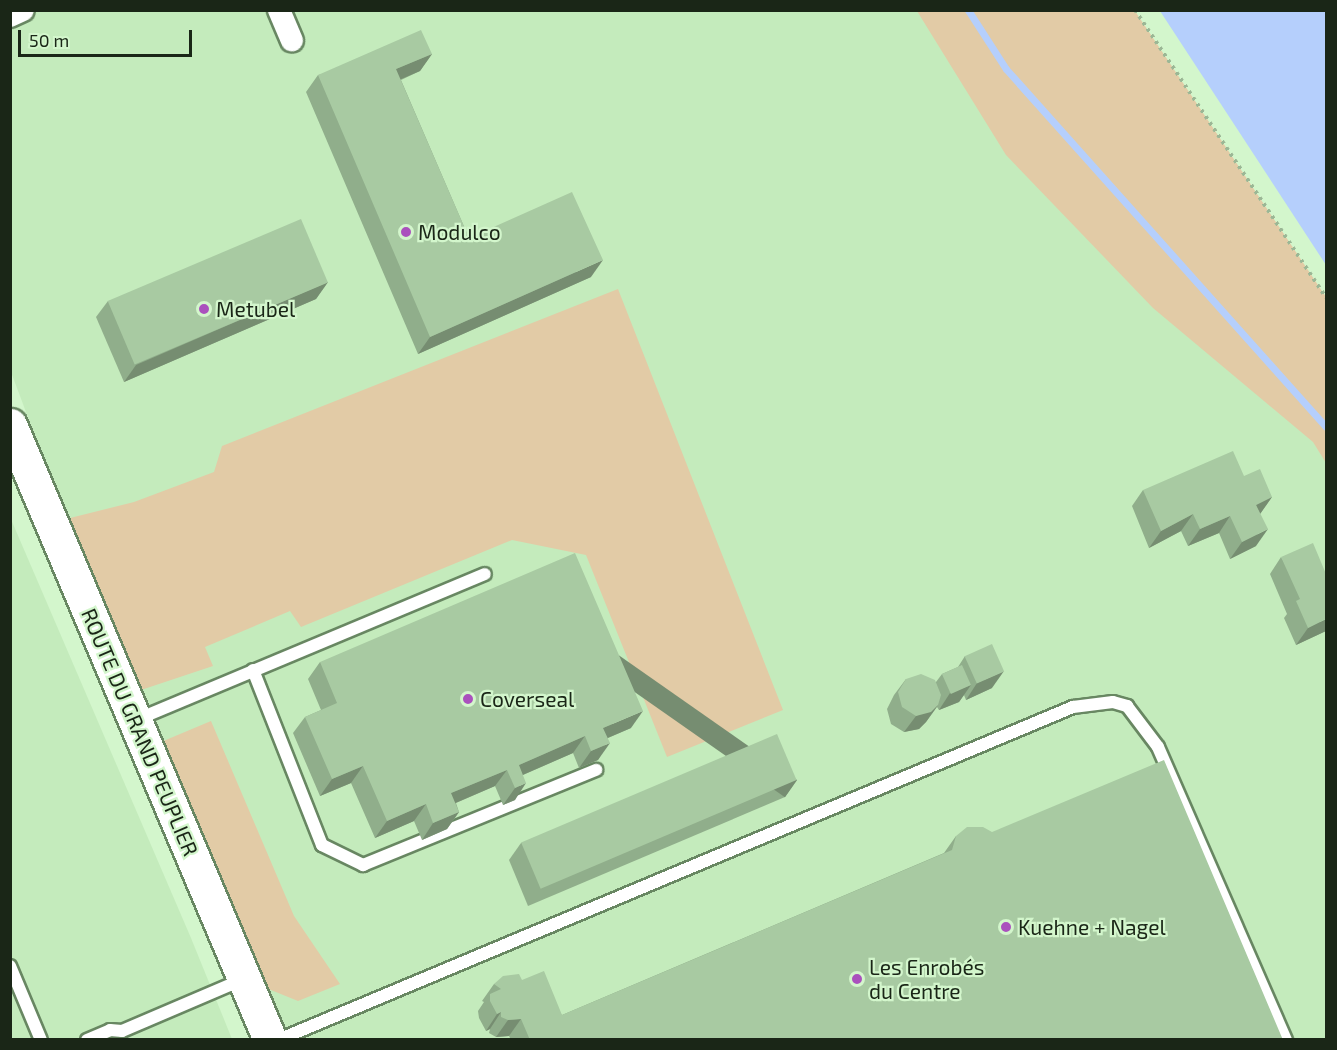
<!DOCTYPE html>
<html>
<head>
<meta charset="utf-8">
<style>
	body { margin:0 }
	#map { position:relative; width:1337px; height:1050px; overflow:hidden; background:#d3f6cc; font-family:"Exo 2",sans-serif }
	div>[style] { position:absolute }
	.built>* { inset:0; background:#c4ebbc }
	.green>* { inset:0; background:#e2cba6 }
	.water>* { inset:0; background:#b5cffc }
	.stream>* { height:7px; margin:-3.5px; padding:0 3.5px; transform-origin:3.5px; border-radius:3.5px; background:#b5cffc }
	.path>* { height:4px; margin-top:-2px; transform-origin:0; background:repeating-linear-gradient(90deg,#9bb795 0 3px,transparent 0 7.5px) }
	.roads { filter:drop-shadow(2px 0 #688762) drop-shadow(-2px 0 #688762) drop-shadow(0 2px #688762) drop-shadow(0 -2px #688762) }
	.service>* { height:12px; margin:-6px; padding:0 6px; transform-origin:6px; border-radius:6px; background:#fff }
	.minor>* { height:22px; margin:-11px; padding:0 11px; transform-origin:11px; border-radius:11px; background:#fff }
	.secondary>* { height:33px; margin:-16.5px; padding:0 16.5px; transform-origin:16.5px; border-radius:16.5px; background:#fff }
	.wall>* { inset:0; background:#90ae8b }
	.shaded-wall>* { inset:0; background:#768d71; transform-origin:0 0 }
	.building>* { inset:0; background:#a8caa2; transform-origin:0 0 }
	.dots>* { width:16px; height:16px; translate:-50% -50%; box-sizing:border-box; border:3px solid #d3f6cc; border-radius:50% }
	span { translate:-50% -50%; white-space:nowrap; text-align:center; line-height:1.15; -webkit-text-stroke:4.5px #d3f6cc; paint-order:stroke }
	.poi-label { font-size:21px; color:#1a2617 }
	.left { translate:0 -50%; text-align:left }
	.street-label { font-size:21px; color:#1a2617 }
	.frame { position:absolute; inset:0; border:12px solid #1a2617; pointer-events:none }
	.scale { position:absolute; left:18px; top:30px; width:174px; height:27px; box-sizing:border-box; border:3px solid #1a2617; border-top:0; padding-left:8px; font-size:18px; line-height:21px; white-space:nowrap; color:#1a2617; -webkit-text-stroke:4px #d3f6cc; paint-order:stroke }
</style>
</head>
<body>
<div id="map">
	<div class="built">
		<i style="clip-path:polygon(11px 11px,1120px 11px,1326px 327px,1326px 1039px,287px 1039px,66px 519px,11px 372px)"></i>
		<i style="clip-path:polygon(10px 517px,191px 938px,232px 1039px,11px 1039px)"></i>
	</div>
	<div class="green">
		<i style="clip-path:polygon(917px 11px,1135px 11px,1326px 297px,1326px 463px,1313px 442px,1153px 308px,1006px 155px)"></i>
		<i style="clip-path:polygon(618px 289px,783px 710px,667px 757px,586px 555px,512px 540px,301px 627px,290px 611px,205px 647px,213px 666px,141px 690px,66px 519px,134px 502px,214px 472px,222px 446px)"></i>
		<i style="clip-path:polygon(211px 721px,294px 916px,340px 984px,298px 1001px,266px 988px,161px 742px)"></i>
	</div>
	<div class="water">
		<i style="clip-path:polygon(1160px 11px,1326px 11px,1326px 265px)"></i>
	</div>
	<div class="stream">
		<i style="left:968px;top:10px;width:70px;rotate:57.2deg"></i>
		<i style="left:1006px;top:69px;width:480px;rotate:48.2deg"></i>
	</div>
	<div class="path">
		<i style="left:1135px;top:10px;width:345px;rotate:56.4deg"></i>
	</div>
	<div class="roads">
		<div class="service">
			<i style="left:253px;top:670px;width:188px;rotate:68.5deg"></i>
			<i style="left:322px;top:845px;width:46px;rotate:26deg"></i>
			<i style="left:363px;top:865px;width:252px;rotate:-22.2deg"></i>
			<i style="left:136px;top:720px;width:378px;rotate:-22.7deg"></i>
			<i style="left:10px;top:966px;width:80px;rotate:67.3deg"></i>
			<i style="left:87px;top:1040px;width:25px;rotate:-23deg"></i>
			<i style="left:110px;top:1030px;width:12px;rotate:5deg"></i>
			<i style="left:122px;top:1031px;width:133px;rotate:-23.1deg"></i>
			<i style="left:278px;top:1040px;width:862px;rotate:-22.73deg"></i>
			<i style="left:1073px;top:707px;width:40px;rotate:-7.1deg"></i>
			<i style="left:1113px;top:702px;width:15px;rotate:16deg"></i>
			<i style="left:1127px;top:706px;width:51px;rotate:52.9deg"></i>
			<i style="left:1158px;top:747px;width:320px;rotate:66.4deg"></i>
		</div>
		<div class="minor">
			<i style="left:279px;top:10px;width:33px;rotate:67deg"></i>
			<i style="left:10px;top:16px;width:14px;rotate:-25deg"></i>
		</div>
		<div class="secondary">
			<i style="left:10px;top:425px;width:668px;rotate:67.08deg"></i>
		</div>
	</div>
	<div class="wall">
		<i style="clip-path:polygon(432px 54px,420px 71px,401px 80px,469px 238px,591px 277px,418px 354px,306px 92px,318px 75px)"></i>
		<i style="clip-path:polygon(328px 282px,316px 299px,124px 382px,96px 317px,108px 301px)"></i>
		<i style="clip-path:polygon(1143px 490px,1272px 497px,1260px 514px,1256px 546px,1230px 559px,1219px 533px,1188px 546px,1181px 531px,1149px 548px,1132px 506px)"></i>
		<i style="clip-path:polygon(1281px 557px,1326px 631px,1296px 645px,1284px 618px,1287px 614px,1270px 574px)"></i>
		<i style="clip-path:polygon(965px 656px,992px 688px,966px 700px,964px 695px,959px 702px,939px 710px,937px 707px,926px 722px,919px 729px,904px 732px,891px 724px,887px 709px,894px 695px,906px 679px,936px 682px,942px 674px,958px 667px)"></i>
		<i style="clip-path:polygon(320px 662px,631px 728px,608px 738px,598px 760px,579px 768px,573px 753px,523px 775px,515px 800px,503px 805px,495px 786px,456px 803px,459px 812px,447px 829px,422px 840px,414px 821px,375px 838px,351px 783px,320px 796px,293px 733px,305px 717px,321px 710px,308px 679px)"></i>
		<i style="clip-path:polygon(797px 780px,785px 797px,528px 906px,509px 860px,521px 843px)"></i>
		<i style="clip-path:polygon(956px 836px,1283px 1040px,511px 1040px,509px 1036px,496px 1037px,489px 1033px,490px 1029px,486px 1031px,479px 1018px,478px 1011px,484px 1002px,482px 1001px,494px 984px,522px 980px,562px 1015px,944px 853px)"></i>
	</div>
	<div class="shaded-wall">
		<i style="clip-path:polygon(432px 54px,420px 71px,385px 86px,396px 69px)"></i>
		<i style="clip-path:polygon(603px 260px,591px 277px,418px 354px,430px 337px)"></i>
		<i style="clip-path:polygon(328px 282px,316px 299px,124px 382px,136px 365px)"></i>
		<i style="clip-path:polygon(1272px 497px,1260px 514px,1256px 505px)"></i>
		<i style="clip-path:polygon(1193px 514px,1181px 531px,1149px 548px,1161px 531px)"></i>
		<i style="clip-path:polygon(1230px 516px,1219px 533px,1188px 546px,1200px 529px)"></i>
		<i style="clip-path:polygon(1268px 529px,1256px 546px,1230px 559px,1242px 542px)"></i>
		<i style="clip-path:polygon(1326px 619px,1326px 631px,1296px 645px,1308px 628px)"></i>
		<i style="clip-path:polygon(1004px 671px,992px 688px,966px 700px,977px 683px)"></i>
		<i style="clip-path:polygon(971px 685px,959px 702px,939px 710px,950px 693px)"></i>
		<i style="clip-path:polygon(938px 705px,926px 722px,919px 729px,904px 732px,916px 716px)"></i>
		<i style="clip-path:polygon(643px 711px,631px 728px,591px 745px,603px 728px)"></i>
		<i style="clip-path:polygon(585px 736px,573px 753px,511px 780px,519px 765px)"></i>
		<i style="clip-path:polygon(610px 743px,598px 760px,579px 768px,591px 751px)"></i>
		<i style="clip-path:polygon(363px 766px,351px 783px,320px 796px,332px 779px)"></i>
		<i style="clip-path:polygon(507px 770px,495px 786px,439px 810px,451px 793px)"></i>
		<i style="left:797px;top:780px;width:21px;height:279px;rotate:125deg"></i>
		<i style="clip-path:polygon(526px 783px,515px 800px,503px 805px,515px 788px)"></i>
		<i style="clip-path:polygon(426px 804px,414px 821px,375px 838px,387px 821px)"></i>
		<i style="clip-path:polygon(459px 812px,447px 829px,422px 840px,433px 823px)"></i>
		<i style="clip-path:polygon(501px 1012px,490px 1029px,486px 1031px,497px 1014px)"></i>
		<i style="clip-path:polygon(521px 1019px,509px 1036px,496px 1037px,508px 1020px)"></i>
	</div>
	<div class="building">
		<i style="clip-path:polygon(421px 30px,432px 54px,396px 69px,469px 238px,572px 192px,603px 260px,430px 337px,318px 75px)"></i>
		<i style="left:301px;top:219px;width:69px;height:210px;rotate:67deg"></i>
		<i style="clip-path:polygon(1233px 451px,1244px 476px,1260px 469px,1272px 497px,1256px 505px,1268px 529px,1242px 542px,1230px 516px,1200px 529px,1193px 514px,1161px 531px,1143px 490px)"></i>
		<i style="clip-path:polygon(1313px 543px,1326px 574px,1326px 619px,1308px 628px,1296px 601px,1300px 599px,1281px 557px)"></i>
		<i style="clip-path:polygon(575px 553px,643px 711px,603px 728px,610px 743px,591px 751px,585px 736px,519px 765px,526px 783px,515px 788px,507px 770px,451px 793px,459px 812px,433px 823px,426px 804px,387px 821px,363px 766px,332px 779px,305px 717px,337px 703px,320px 662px)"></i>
		<i style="left:992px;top:644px;width:30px;height:30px;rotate:66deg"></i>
		<i style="left:962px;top:665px;width:22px;height:22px;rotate:66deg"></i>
		<i style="clip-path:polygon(921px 674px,935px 680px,941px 695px,938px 705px,931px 712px,916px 716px,902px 707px,898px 692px,906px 679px)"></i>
		<i style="left:777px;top:734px;width:50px;height:278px;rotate:67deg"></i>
		<i style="clip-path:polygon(1164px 760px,1283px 1040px,530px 1040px,521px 1019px,508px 1020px,501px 1017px,501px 1012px,497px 1014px,490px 1001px,490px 994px,501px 989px,494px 984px,503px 976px,519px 974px,522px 980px,544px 971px,562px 1015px,952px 850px,956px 836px,967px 827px,983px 827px,992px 832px)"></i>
	</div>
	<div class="dots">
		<i style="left:406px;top:232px;background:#aa51bd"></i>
		<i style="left:204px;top:309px;background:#aa51bd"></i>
		<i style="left:468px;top:699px;background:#aa51bd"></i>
		<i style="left:1006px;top:927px;background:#aa51bd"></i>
		<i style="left:857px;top:979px;background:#aa51bd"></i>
	</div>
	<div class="poi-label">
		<span class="left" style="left:418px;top:232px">Modulco</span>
		<span class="left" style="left:216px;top:309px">Metubel</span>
		<span class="left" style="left:480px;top:699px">Coverseal</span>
		<span class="left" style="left:1018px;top:927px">Kuehne + Nagel</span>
		<span class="left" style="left:869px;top:979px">Les Enrobés<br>du Centre</span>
	</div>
	<div class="street-label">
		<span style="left:140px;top:732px;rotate:67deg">ROUTE DU GRAND PEUPLIER</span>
	</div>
	<div class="frame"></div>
	<div class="scale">50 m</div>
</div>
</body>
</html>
